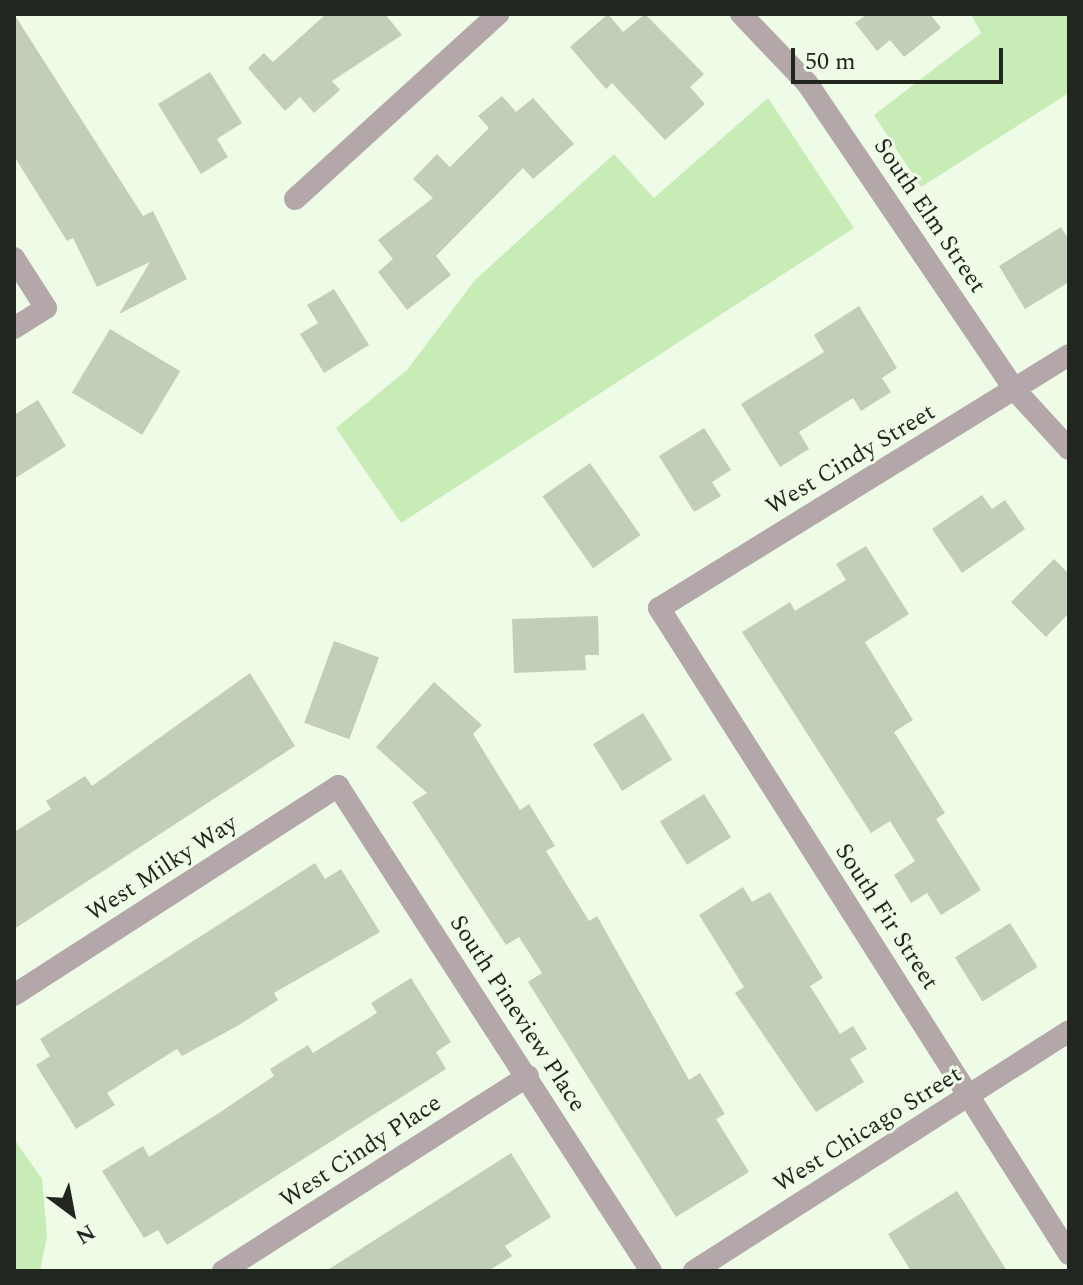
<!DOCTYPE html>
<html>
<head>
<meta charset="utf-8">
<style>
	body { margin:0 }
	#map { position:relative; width:1083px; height:1285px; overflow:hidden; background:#edfbe7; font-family:Spectral,serif }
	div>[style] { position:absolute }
	.green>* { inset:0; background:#c7ecb6 }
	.building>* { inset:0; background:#c0ceba; transform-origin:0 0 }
	.minor>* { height:22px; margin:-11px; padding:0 11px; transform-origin:11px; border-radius:11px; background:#b3a7a9 }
	.tertiary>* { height:22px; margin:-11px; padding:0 11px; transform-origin:11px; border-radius:11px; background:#b3a7a9 }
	span { translate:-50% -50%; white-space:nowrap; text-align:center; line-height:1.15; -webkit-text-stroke:6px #edfbe7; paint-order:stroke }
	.street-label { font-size:24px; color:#21261f }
	.frame { position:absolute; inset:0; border:16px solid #21261f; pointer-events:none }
	.north { position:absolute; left:32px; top:1173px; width:80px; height:80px; -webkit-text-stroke:6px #edfbe7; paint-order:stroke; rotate:148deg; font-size:22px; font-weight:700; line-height:32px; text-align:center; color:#21261f }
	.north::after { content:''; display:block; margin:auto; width:28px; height:36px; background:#21261f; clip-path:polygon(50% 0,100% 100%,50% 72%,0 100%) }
	.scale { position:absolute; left:791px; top:48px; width:212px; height:36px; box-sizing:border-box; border:4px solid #21261f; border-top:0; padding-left:10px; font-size:24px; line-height:28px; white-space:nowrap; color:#21261f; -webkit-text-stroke:6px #edfbe7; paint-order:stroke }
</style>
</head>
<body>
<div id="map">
	<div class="green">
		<i style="clip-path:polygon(971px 14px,1069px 14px,1069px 93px,921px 187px,874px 115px,981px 33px)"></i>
		<i style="clip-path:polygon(768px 98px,854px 228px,401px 523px,336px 428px,407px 370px,475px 280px,614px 154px,654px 198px)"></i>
		<i style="clip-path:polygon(14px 1139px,42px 1179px,47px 1236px,40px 1271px,14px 1271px)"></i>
	</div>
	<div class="building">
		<i style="clip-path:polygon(14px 14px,143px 216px,153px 211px,187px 279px,119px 314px,150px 262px,97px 287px,73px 238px,67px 241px,14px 156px)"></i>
		<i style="clip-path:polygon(326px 14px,385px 14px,402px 35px,332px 81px,340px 90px,314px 113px,300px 97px,285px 111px,248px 68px,264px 53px,273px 62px)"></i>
		<i style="clip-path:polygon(608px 14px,623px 32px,645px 14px,704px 74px,690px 87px,705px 104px,665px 140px,612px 83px,606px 89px,570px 47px)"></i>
		<i style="clip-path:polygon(867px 14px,930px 14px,941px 28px,904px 57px,890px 40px,877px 51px,855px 23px)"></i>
		<i style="clip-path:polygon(210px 72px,242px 123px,217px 139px,228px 157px,201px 174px,158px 104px)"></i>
		<i style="clip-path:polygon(502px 96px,516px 112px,533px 98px,574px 144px,533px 179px,523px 168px,436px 256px,451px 275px,407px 310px,378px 272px,393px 259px,378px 240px,433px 198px,413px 179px,437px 154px,450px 167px,489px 128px,478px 116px)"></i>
		<i style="clip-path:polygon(1061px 227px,1069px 240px,1069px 282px,1025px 309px,999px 266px)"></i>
		<i style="clip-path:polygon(334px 289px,369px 345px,324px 373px,300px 334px,318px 323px,307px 305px)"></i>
		<i style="clip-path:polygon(859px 306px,897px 368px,882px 378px,891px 392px,861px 411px,853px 398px,799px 432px,809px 449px,780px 467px,741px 404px,824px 352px,814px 335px)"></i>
		<i style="left:110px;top:329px;width:82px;height:74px;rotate:31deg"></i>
		<i style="clip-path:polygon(38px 400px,66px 446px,14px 479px,14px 415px)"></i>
		<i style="clip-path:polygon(704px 428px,731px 470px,712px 482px,721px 496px,694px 512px,659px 456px)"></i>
		<i style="left:590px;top:463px;width:88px;height:58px;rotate:55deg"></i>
		<i style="clip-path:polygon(982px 495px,992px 509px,1005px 500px,1025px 529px,962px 573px,932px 529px)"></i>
		<i style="clip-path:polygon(866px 546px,909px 614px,865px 642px,913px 720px,894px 732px,945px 813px,936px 819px,981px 890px,941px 915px,927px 893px,911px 903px,894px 875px,915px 861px,890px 821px,871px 833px,742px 632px,790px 602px,795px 611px,846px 580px,836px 564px)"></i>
		<i style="clip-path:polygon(1054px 559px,1069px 574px,1069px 613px,1046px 637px,1011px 602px)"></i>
		<i style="clip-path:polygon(598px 616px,599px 655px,585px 655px,586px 670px,514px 673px,512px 619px)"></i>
		<i style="left:334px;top:641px;width:48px;height:87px;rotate:20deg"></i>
		<i style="clip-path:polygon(250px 673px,295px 746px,14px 929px,14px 832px,51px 809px,46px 801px,85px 776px,92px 786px)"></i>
		<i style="clip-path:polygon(434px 682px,482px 725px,473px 734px,520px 810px,529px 804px,555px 846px,546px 851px,589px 921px,597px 916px,689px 1080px,700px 1073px,725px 1114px,716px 1119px,749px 1172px,676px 1217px,528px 982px,542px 973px,519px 937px,506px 945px,412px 802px,427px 793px,376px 747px)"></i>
		<i style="left:643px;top:713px;width:55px;height:59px;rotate:58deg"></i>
		<i style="left:704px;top:794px;width:51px;height:52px;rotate:58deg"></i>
		<i style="clip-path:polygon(315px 863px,325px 879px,341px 869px,380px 932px,274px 993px,278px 1000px,239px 1025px,182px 1056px,177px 1049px,107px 1093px,115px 1105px,76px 1129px,36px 1065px,50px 1056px,40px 1039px)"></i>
		<i style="clip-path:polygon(743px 887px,752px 902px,770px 892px,823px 978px,810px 986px,840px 1034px,853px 1026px,867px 1049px,850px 1059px,864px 1082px,816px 1112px,735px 993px,744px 987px,699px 915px)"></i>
		<i style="left:1010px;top:923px;width:52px;height:65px;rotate:58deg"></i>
		<i style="clip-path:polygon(411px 978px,451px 1042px,436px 1052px,446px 1069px,167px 1245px,158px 1230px,144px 1238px,102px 1171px,143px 1146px,149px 1157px,219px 1113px,274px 1076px,270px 1069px,308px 1045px,313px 1053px,377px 1013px,371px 1003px)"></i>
		<i style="clip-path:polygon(511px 1153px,551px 1217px,505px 1246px,512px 1256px,488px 1271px,326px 1271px)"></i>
		<i style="clip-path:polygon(957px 1191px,1007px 1271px,911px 1271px,888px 1234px)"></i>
	</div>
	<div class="minor">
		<i style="left:741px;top:14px;width:95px;rotate:46.3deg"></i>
		<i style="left:807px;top:83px;width:369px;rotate:55.9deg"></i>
		<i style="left:1014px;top:389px;width:81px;rotate:47.5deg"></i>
		<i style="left:295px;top:199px;width:275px;rotate:-42.3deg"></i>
		<i style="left:14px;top:258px;width:59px;rotate:57.4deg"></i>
		<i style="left:46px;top:308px;width:38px;rotate:148deg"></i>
		<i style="left:1069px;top:355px;width:482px;rotate:148.3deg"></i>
		<i style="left:659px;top:608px;width:765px;rotate:57.6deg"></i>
		<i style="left:14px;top:995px;width:386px;rotate:-32.8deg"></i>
		<i style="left:338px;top:786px;width:577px;rotate:57.16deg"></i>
		<i style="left:223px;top:1271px;width:362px;rotate:-32.6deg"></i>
	</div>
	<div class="tertiary">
		<i style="left:694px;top:1271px;width:445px;rotate:-32.6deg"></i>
	</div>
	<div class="street-label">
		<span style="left:929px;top:216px;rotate:56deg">South Elm Street</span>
		<span style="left:851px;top:460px;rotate:-31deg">West Cindy Street</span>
		<span style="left:162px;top:869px;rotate:-33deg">West Milky Way</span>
		<span style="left:886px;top:917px;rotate:57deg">South Fir Street</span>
		<span style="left:517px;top:1014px;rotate:57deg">South Pineview Place</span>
		<span style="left:868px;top:1130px;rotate:-32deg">West Chicago Street</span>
		<span style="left:361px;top:1152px;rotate:-33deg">West Cindy Place</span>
	</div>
	<div class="frame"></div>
	<div class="north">N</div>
	<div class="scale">50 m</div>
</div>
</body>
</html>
